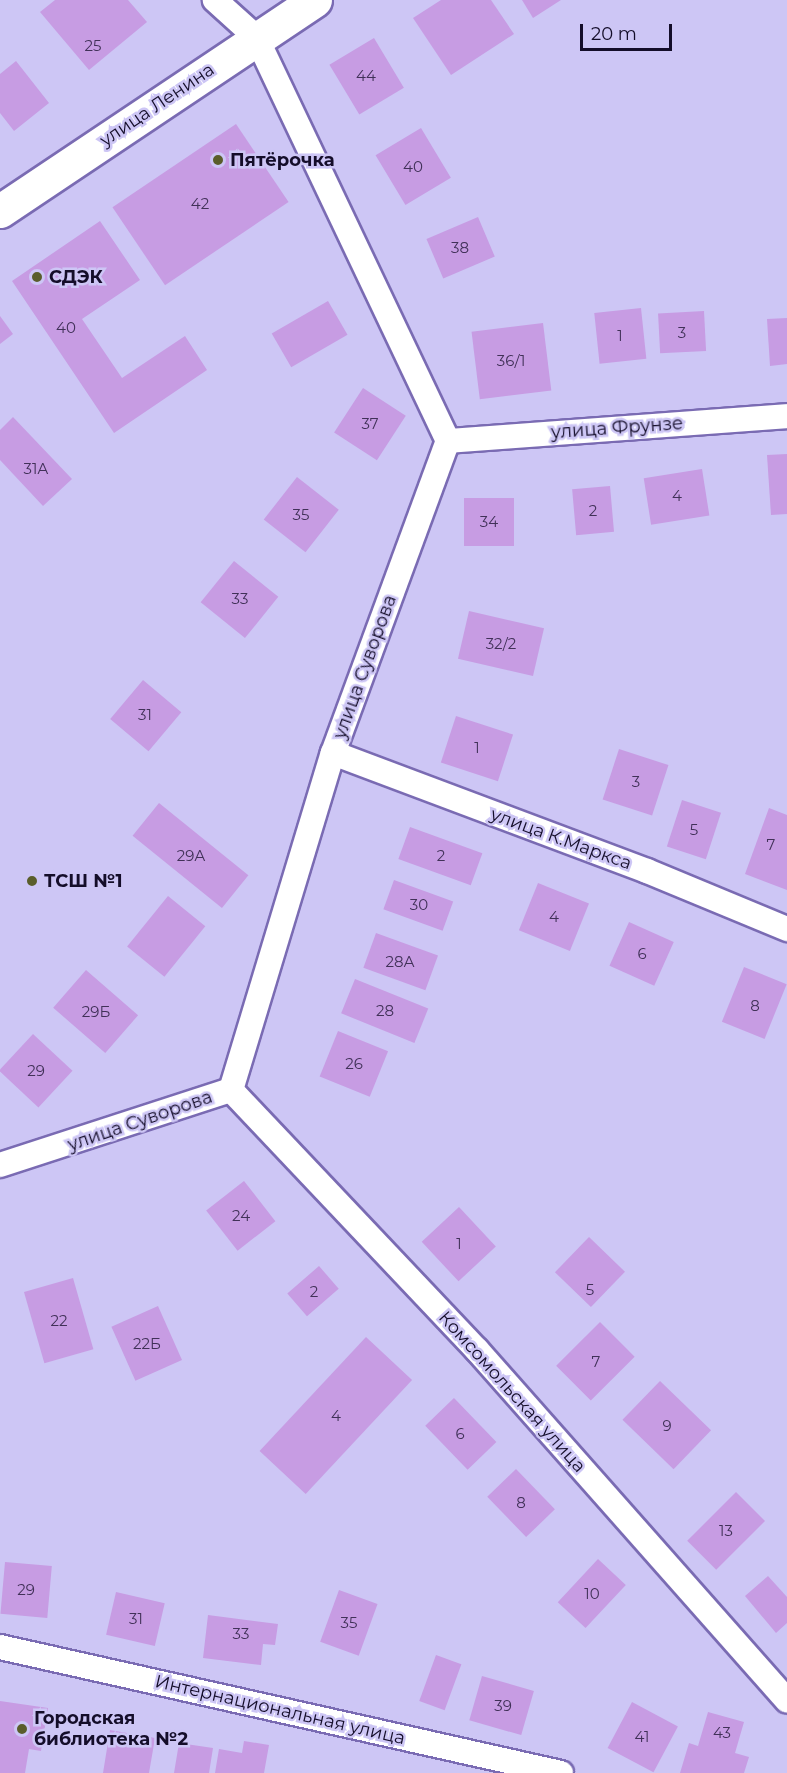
<!DOCTYPE html>
<html>
<head>
<meta charset="utf-8">
<style>
	body { margin:0 }
	#map { position:relative; width:787px; height:1773px; overflow:hidden; background:#cdc6f5; font-family:Montserrat,sans-serif }
	div>[style] { position:absolute }
	.building>* { inset:0; background:#c79ce3; transform-origin:0 0 }
	.roads { filter:drop-shadow(2px 0 #7a6bb3) drop-shadow(-2px 0 #7a6bb3) drop-shadow(0 2px #7a6bb3) drop-shadow(0 -2px #7a6bb3) }
	.street>* { height:24px; margin:-12px; padding:0 12px; transform-origin:12px; border-radius:12px; background:#fff }
	.secondary>* { height:33px; margin:-16.5px; padding:0 16.5px; transform-origin:16.5px; border-radius:16.5px; background:#fff }
	.dots>* { width:16px; height:16px; translate:-50% -50%; box-sizing:border-box; border:3px solid #cdc6f5; border-radius:50% }
	span { translate:-50% -50%; white-space:nowrap; text-align:center; line-height:1.15; -webkit-text-stroke:5px #cdc6f5; paint-order:stroke }
	.number-label { font-size:15px; color:#413158 }
	.number-label span { -webkit-text-stroke-width:0 }
	.street-label { font-size:18px; color:#140d29 }
	.poi-label { font-size:18px; color:#140d29; font-weight:700 }
	.left { translate:0 -50%; text-align:left }
	.scale { position:absolute; left:580px; top:24px; width:92px; height:27px; box-sizing:border-box; border:3px solid #140d29; border-top:0; padding-left:8px; font-size:18px; line-height:21px; white-space:nowrap; color:#140d29; -webkit-text-stroke:4px #cdc6f5; paint-order:stroke }
</style>
</head>
<body>
<div id="map">
	<div class="building">
		<i style="clip-path:polygon(55px 0,128px 0,147px 22px,89px 70px,40px 12px)"></i>
		<i style="clip-path:polygon(441px 0,491px 0,514px 34px,451px 75px,413px 18px)"></i>
		<i style="clip-path:polygon(522px 0,561px 0,533px 18px)"></i>
		<i style="left:374px;top:38px;width:58px;height:52px;rotate:59deg"></i>
		<i style="clip-path:polygon(16px 61px,49px 103px,14px 131px,0 113px,0 74px)"></i>
		<i style="left:236px;top:124px;width:94px;height:149px;rotate:56deg"></i>
		<i style="left:421px;top:128px;width:58px;height:53px;rotate:59deg"></i>
		<i style="left:478px;top:217px;width:43px;height:56px;rotate:67deg"></i>
		<i style="clip-path:polygon(100px 221px,140px 280px,82px 319px,122px 378px,185px 336px,207px 370px,114px 433px,12px 281px)"></i>
		<i style="left:328px;top:301px;width:39px;height:65px;rotate:60deg"></i>
		<i style="left:641px;top:308px;width:51px;height:47px;rotate:84deg"></i>
		<i style="left:704px;top:311px;width:40px;height:46px;rotate:87deg"></i>
		<i style="clip-path:polygon(0 316px,13px 334px,0 344px)"></i>
		<i style="clip-path:polygon(787px 318px,787px 364px,770px 366px,767px 319px)"></i>
		<i style="left:543px;top:323px;width:68px;height:72px;rotate:83deg"></i>
		<i style="left:363px;top:388px;width:51px;height:53px;rotate:33deg"></i>
		<i style="clip-path:polygon(13px 417px,72px 479px,43px 506px,0 460px,0 430px)"></i>
		<i style="clip-path:polygon(787px 454px,787px 514px,771px 515px,767px 455px)"></i>
		<i style="left:702px;top:469px;width:47px;height:59px;rotate:81deg"></i>
		<i style="left:297px;top:477px;width:53px;height:54px;rotate:38deg"></i>
		<i style="left:610px;top:486px;width:46px;height:38px;rotate:85deg"></i>
		<i style="left:464px;top:498px;width:50px;height:48px"></i>
		<i style="left:234px;top:561px;width:57px;height:53px;rotate:39deg"></i>
		<i style="left:469px;top:611px;width:77px;height:49px;rotate:13deg"></i>
		<i style="left:143px;top:680px;width:50px;height:51px;rotate:40deg"></i>
		<i style="left:456px;top:716px;width:60px;height:49px;rotate:18deg"></i>
		<i style="left:619px;top:749px;width:52px;height:53px;rotate:18deg"></i>
		<i style="left:682px;top:800px;width:41px;height:49px;rotate:18deg"></i>
		<i style="left:159px;top:803px;width:115px;height:42px;rotate:39deg"></i>
		<i style="clip-path:polygon(769px 808px,787px 815px,787px 890px,745px 874px)"></i>
		<i style="left:410px;top:827px;width:77px;height:34px;rotate:20deg"></i>
		<i style="left:394px;top:880px;width:63px;height:31px;rotate:20deg"></i>
		<i style="left:538px;top:883px;width:55px;height:51px;rotate:22deg"></i>
		<i style="left:168px;top:896px;width:48px;height:65px;rotate:39deg"></i>
		<i style="left:629px;top:922px;width:49px;height:48px;rotate:24deg"></i>
		<i style="left:376px;top:933px;width:66px;height:37px;rotate:20deg"></i>
		<i style="left:744px;top:967px;width:46px;height:59px;rotate:22deg"></i>
		<i style="left:86px;top:970px;width:69px;height:50px;rotate:41deg"></i>
		<i style="left:355px;top:979px;width:79px;height:37px;rotate:22deg"></i>
		<i style="left:338px;top:1031px;width:54px;height:49px;rotate:22deg"></i>
		<i style="left:33px;top:1034px;width:54px;height:50px;rotate:43deg"></i>
		<i style="left:244px;top:1181px;width:51px;height:48px;rotate:52deg"></i>
		<i style="left:459px;top:1207px;width:54px;height:51px;rotate:47deg"></i>
		<i style="left:589px;top:1237px;width:50px;height:49px;rotate:44deg"></i>
		<i style="left:319px;top:1266px;width:30px;height:42px;rotate:49deg"></i>
		<i style="left:73px;top:1278px;width:74px;height:51px;rotate:74deg"></i>
		<i style="left:158px;top:1306px;width:59px;height:51px;rotate:66deg"></i>
		<i style="left:600px;top:1322px;width:49px;height:62px;rotate:45deg"></i>
		<i style="left:366px;top:1337px;width:63px;height:156px;rotate:43deg"></i>
		<i style="left:660px;top:1381px;width:71px;height:54px;rotate:44deg"></i>
		<i style="left:454px;top:1398px;width:61px;height:40px;rotate:46deg"></i>
		<i style="left:516px;top:1469px;width:56px;height:40px;rotate:46deg"></i>
		<i style="left:736px;top:1492px;width:41px;height:69px;rotate:45deg"></i>
		<i style="left:598px;top:1559px;width:38px;height:59px;rotate:43deg"></i>
		<i style="left:5px;top:1562px;width:47px;height:52px;rotate:5deg"></i>
		<i style="clip-path:polygon(768px 1576px,787px 1597px,787px 1623px,776px 1633px,745px 1596px)"></i>
		<i style="left:339px;top:1590px;width:41px;height:55px;rotate:20deg"></i>
		<i style="left:116px;top:1592px;width:50px;height:44px;rotate:13deg"></i>
		<i style="clip-path:polygon(208px 1615px,278px 1624px,275px 1645px,263px 1644px,261px 1665px,203px 1658px)"></i>
		<i style="left:436px;top:1655px;width:27px;height:49px;rotate:20deg"></i>
		<i style="left:482px;top:1676px;width:54px;height:46px;rotate:16deg"></i>
		<i style="clip-path:polygon(0 1701px,48px 1708px,41px 1751px,29px 1749px,25px 1773px,0 1773px)"></i>
		<i style="left:632px;top:1702px;width:52px;height:52px;rotate:28deg"></i>
		<i style="clip-path:polygon(708px 1712px,744px 1722px,735px 1753px,749px 1757px,744px 1773px,680px 1773px,689px 1743px,698px 1746px)"></i>
		<i style="clip-path:polygon(110px 1730px,155px 1738px,149px 1773px,103px 1773px)"></i>
		<i style="clip-path:polygon(244px 1741px,269px 1745px,264px 1773px,215px 1773px,219px 1749px,242px 1753px)"></i>
		<i style="clip-path:polygon(179px 1743px,213px 1748px,209px 1773px,174px 1773px)"></i>
	</div>
	<div class="roads">
		<div class="street">
			<i style="left:448px;top:441px;width:340px;rotate:-4.2deg"></i>
			<i style="left:333px;top:753px;width:335px;rotate:20.6deg"></i>
			<i style="left:647px;top:871px;width:152px;rotate:22.5deg"></i>
			<i style="left:231px;top:1090px;width:358px;rotate:46.6deg"></i>
			<i style="left:477px;top:1350px;width:468px;rotate:48.5deg"></i>
			<i style="left:0;top:1165px;width:243px;rotate:-18deg"></i>
			<i style="left:231px;top:1090px;width:352px;rotate:-73.2deg"></i>
			<i style="left:333px;top:753px;width:333px;rotate:-69.8deg"></i>
			<i style="left:448px;top:441px;width:446px;rotate:-115.4deg"></i>
			<i style="left:257px;top:38px;width:57px;rotate:-137.9deg"></i>
			<i style="left:0;top:1647px;width:575px;rotate:12.66deg"></i>
		</div>
		<div class="secondary">
			<i style="left:0;top:211px;width:379px;rotate:-33.8deg"></i>
		</div>
	</div>
	<div class="dots">
		<i style="left:218px;top:160px;background:#5a5d2b"></i>
		<i style="left:37px;top:277px;background:#5a5d2b"></i>
		<i style="left:32px;top:881px;background:#5a5d2b"></i>
		<i style="left:22px;top:1729px;background:#5a5d2b"></i>
	</div>
	<div class="number-label">
		<span style="left:93px;top:46px">25</span>
		<span style="left:366px;top:76px">44</span>
		<span style="left:413px;top:167px">40</span>
		<span style="left:200px;top:204px">42</span>
		<span style="left:460px;top:248px">38</span>
		<span style="left:66px;top:328px">40</span>
		<span style="left:682px;top:333px">3</span>
		<span style="left:620px;top:336px">1</span>
		<span style="left:511px;top:361px">36/1</span>
		<span style="left:370px;top:424px">37</span>
		<span style="left:36px;top:469px">31А</span>
		<span style="left:677px;top:496px">4</span>
		<span style="left:593px;top:511px">2</span>
		<span style="left:301px;top:515px">35</span>
		<span style="left:489px;top:522px">34</span>
		<span style="left:240px;top:599px">33</span>
		<span style="left:501px;top:644px">32/2</span>
		<span style="left:145px;top:715px">31</span>
		<span style="left:477px;top:748px">1</span>
		<span style="left:636px;top:782px">3</span>
		<span style="left:694px;top:830px">5</span>
		<span style="left:771px;top:845px">7</span>
		<span style="left:191px;top:856px">29А</span>
		<span style="left:441px;top:856px">2</span>
		<span style="left:419px;top:905px">30</span>
		<span style="left:554px;top:917px">4</span>
		<span style="left:642px;top:954px">6</span>
		<span style="left:400px;top:962px">28А</span>
		<span style="left:755px;top:1006px">8</span>
		<span style="left:385px;top:1011px">28</span>
		<span style="left:96px;top:1012px">29Б</span>
		<span style="left:354px;top:1064px">26</span>
		<span style="left:36px;top:1071px">29</span>
		<span style="left:241px;top:1216px">24</span>
		<span style="left:459px;top:1244px">1</span>
		<span style="left:590px;top:1290px">5</span>
		<span style="left:314px;top:1292px">2</span>
		<span style="left:59px;top:1321px">22</span>
		<span style="left:147px;top:1344px">22Б</span>
		<span style="left:596px;top:1362px">7</span>
		<span style="left:336px;top:1416px">4</span>
		<span style="left:667px;top:1426px">9</span>
		<span style="left:460px;top:1434px">6</span>
		<span style="left:521px;top:1503px">8</span>
		<span style="left:726px;top:1531px">13</span>
		<span style="left:26px;top:1590px">29</span>
		<span style="left:592px;top:1594px">10</span>
		<span style="left:136px;top:1619px">31</span>
		<span style="left:349px;top:1623px">35</span>
		<span style="left:241px;top:1634px">33</span>
		<span style="left:503px;top:1706px">39</span>
		<span style="left:722px;top:1733px">43</span>
		<span style="left:642px;top:1737px">41</span>
	</div>
	<div class="street-label">
		<span style="left:157px;top:105px;rotate:-34deg">улица Ленина</span>
		<span style="left:617px;top:428px;rotate:-4deg">улица Фрунзе</span>
		<span style="left:365px;top:667px;rotate:-70deg">улица Суворова</span>
		<span style="left:561px;top:839px;rotate:20deg">улица К.Маркса</span>
		<span style="left:140px;top:1121px;rotate:-19deg">улица Суворова</span>
		<span style="left:512px;top:1392px;rotate:48deg">Комсомольская улица</span>
		<span style="left:280px;top:1710px;rotate:13deg">Интернациональная улица</span>
	</div>
	<div class="poi-label">
		<span class="left" style="left:230px;top:160px">Пятёрочка</span>
		<span class="left" style="left:49px;top:277px">СДЭК</span>
		<span class="left" style="left:44px;top:881px">ТСШ №1</span>
		<span class="left" style="left:34px;top:1729px">Городская<br>библиотека №2</span>
	</div>
	<div class="scale">20 m</div>
</div>
</body>
</html>
